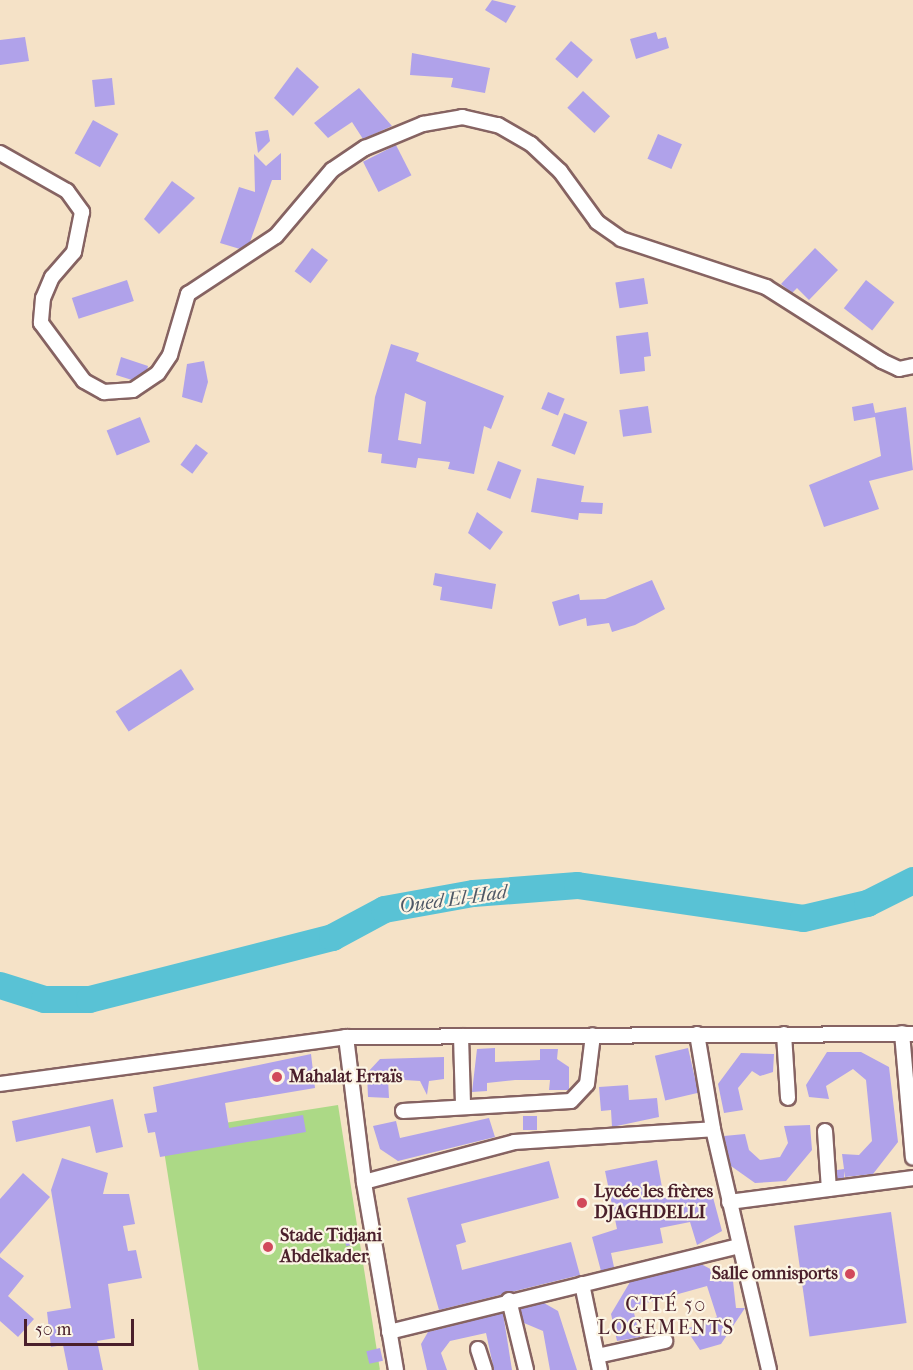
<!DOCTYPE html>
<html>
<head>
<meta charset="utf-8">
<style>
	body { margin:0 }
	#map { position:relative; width:913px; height:1370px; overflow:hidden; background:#f5e2c7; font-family:"IM FELL French Canon",serif }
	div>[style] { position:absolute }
	.green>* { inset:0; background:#acd986; transform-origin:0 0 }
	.river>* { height:27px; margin:-13.5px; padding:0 13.5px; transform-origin:13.5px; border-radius:13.5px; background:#59c2d5 }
	.building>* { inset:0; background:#b0a2ea; transform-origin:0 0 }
	.roads { filter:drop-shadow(2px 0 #866362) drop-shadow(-2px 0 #866362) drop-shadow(0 2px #866362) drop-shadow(0 -2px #866362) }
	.minor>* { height:14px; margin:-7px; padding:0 7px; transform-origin:7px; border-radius:7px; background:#fff }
	.dots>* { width:16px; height:16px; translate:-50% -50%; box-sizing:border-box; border:3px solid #fcf5e5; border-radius:50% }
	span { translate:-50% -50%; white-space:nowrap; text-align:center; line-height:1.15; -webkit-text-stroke:4.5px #fcf5e5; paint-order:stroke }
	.poi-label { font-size:18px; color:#4a1f2b; font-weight:700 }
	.left { translate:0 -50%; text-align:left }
	.right { translate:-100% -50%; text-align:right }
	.water-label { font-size:20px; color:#4f5866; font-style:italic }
	.neighbourhood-label { font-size:20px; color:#4a1f2b; letter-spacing:1.5px }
	.scale { position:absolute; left:24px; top:1319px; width:110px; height:27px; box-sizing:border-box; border:3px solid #4a1f2b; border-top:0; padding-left:8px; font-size:18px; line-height:21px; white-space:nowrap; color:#4a1f2b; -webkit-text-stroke:4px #fcf5e5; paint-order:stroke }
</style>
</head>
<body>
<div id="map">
	<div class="green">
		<i style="left:338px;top:1105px;width:268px;height:179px;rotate:81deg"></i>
	</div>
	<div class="river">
		<i style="left:0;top:985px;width:46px;rotate:17.7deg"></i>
		<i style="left:44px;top:999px;width:45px"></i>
		<i style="left:89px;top:999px;width:251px;rotate:-14.3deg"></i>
		<i style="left:332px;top:937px;width:59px;rotate:-28.3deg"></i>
		<i style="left:384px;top:909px;width:90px;rotate:-10.2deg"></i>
		<i style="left:473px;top:893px;width:104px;rotate:-4.4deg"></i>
		<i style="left:577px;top:885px;width:228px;rotate:8.3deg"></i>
		<i style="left:803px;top:918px;width:66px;rotate:-13.2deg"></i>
		<i style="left:867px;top:903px;width:51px;rotate:-26.6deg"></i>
	</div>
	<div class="building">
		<i style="clip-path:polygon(492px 0,516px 6px,506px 23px,485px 10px)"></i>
		<i style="clip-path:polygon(656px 32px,658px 39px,666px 37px,669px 48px,636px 59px,630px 39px)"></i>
		<i style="clip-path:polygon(25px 37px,29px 61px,0 65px,0 40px)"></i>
		<i style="left:571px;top:41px;width:29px;height:24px;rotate:41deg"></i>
		<i style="clip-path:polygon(412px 53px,490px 68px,485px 93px,451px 87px,453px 78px,410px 75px)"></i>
		<i style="clip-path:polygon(297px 67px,319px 87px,293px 116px,274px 98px)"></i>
		<i style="left:112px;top:78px;width:27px;height:20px;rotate:84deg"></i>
		<i style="clip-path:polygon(359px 88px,392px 126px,363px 139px,352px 122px,328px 138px,314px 123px)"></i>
		<i style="left:583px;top:91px;width:37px;height:23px;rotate:43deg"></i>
		<i style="left:93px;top:120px;width:29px;height:38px;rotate:29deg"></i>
		<i style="clip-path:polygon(268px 130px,270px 141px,258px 153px,255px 132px)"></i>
		<i style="left:658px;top:134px;width:26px;height:27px;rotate:23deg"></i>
		<i style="left:396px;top:145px;width:34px;height:37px;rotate:63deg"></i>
		<i style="clip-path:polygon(281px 153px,281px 180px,272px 180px,250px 242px,240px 249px,220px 243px,239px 187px,255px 192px,254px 154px,266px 166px)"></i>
		<i style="clip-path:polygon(172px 181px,195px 198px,159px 234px,144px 219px)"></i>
		<i style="left:312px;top:248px;width:20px;height:29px;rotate:37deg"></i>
		<i style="clip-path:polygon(815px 248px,838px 270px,809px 300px,797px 288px,792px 293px,781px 284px)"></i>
		<i style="left:644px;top:278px;width:26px;height:29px;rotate:81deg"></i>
		<i style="left:127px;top:280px;width:22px;height:58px;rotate:72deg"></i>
		<i style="left:866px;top:280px;width:36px;height:36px;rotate:38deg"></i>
		<i style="clip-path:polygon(648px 332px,651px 356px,644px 357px,645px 371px,620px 374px,616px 336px)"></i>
		<i style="clip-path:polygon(evenodd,391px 344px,419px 353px,416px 361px,504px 396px,491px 429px,484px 426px,474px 474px,448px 469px,450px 462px,418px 458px,416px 468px,381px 463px,382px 454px,368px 452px,375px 397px,391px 344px,405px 393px,426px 402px,421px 444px,398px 440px,405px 393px)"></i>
		<i style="clip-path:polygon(121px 357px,148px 366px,147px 370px,132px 380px,116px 375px)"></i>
		<i style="clip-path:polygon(204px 361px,208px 382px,202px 403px,182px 397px,187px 364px)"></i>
		<i style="left:548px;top:392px;width:18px;height:18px;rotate:22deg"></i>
		<i style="clip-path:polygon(873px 403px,875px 413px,906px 407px,913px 470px,869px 481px,879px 509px,824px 527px,809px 485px,881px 456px,875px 417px,854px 421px,852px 407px)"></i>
		<i style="left:648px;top:406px;width:27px;height:29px;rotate:82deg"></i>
		<i style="left:564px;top:413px;width:25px;height:35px;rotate:21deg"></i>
		<i style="left:140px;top:417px;width:27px;height:36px;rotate:68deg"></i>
		<i style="left:196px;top:444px;width:15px;height:26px;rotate:37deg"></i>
		<i style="left:498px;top:461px;width:25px;height:31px;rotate:21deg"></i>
		<i style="clip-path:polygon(537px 478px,584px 486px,581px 502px,603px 503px,602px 514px,579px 513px,578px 520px,531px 512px)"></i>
		<i style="clip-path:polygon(477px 512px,503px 532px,490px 550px,468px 533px)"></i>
		<i style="clip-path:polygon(435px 573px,496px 584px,492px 609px,440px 600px,442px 587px,433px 585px)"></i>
		<i style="clip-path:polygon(652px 580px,665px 609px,635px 625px,612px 632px,609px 623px,587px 626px,586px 618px,559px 626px,552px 602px,579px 594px,580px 600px,605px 599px)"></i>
		<i style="left:181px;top:669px;width:24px;height:78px;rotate:57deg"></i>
		<i style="clip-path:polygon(495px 1048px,495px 1062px,540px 1060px,540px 1049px,558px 1049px,557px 1059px,569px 1067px,569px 1090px,549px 1090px,550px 1080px,515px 1080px,487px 1083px,487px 1091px,472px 1092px,477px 1049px)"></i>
		<i style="left:688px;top:1048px;width:46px;height:34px;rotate:77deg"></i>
		<i style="clip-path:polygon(827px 1052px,861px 1052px,889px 1067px,898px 1142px,873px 1174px,845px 1177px,844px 1171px,844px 1178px,837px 1179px,837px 1170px,844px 1169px,842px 1154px,859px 1155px,872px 1141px,866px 1080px,853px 1069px,826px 1086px,829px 1099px,809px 1097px,806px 1085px)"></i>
		<i style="clip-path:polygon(741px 1053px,774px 1054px,773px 1072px,760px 1076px,752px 1071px,738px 1088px,743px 1110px,724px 1113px,718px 1084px)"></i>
		<i style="clip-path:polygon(311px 1054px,315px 1088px,225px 1103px,229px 1128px,303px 1115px,306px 1132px,160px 1157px,155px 1132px,148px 1133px,144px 1114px,157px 1112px,153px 1087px)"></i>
		<i style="clip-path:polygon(444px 1057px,444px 1079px,429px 1081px,427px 1095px,420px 1081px,388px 1079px,389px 1098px,368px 1097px,367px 1073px,380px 1059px)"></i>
		<i style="clip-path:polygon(628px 1085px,629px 1100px,657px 1098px,659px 1117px,612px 1127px,611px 1110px,601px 1111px,599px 1087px)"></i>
		<i style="clip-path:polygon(113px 1099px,123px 1147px,96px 1153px,90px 1126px,16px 1142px,12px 1121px)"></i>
		<i style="left:523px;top:1116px;width:14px;height:14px"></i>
		<i style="clip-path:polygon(489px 1118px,495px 1137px,398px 1161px,380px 1149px,373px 1126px,396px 1121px,400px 1138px)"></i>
		<i style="clip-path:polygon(810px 1125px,812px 1150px,786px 1181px,755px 1183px,731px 1166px,724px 1136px,745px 1134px,749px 1150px,760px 1160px,780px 1157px,788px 1143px,784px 1126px)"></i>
		<i style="clip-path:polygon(62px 1158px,108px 1173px,103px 1194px,129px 1194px,135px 1224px,123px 1226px,128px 1251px,136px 1250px,142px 1278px,108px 1284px,115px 1338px,97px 1341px,103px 1370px,68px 1370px,63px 1345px,51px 1347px,47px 1312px,71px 1308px,51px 1190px)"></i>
		<i style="clip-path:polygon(657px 1160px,664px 1198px,710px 1186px,722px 1231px,697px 1245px,690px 1222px,660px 1228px,663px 1243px,611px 1253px,614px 1267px,601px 1271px,592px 1237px,617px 1229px,605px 1171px)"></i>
		<i style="clip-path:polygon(549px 1161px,559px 1198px,461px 1224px,466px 1242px,456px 1245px,462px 1270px,571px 1242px,580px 1275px,439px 1310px,407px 1198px)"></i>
		<i style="clip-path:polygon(23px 1173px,50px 1197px,0 1254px,0 1199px)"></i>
		<i style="left:891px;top:1212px;width:112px;height:98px;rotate:82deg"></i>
		<i style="left:354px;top:1232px;width:12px;height:11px;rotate:76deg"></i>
		<i style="clip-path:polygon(0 1257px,24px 1276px,8px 1296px,34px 1319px,18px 1337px,0 1321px)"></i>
		<i style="clip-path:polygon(701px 1264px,733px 1281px,736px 1308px,745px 1308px,721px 1344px,700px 1350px,686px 1329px,717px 1317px,707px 1286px,639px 1305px,634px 1313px,640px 1337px,617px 1341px,611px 1314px,630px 1282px)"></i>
		<i style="clip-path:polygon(544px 1303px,558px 1311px,577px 1370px,550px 1370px,543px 1331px,524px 1323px,520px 1309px)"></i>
		<i style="clip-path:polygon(503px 1313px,512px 1370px,494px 1370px,486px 1333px,450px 1341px,441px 1353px,447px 1370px,427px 1370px,421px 1344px,428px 1332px)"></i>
		<i style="left:380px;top:1348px;width:13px;height:14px;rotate:77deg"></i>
	</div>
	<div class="roads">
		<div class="minor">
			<i style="left:0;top:153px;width:77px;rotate:29.6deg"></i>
			<i style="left:67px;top:191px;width:26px;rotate:54deg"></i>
			<i style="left:82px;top:212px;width:41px;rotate:101.3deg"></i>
			<i style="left:74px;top:252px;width:33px;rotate:131deg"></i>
			<i style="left:52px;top:277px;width:23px;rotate:113deg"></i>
			<i style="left:43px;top:298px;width:25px;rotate:95deg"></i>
			<i style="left:41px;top:323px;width:72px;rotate:53.4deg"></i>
			<i style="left:84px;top:381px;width:23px;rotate:29deg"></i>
			<i style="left:104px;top:392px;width:29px;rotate:-4deg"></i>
			<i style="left:133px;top:390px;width:30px;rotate:-34deg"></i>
			<i style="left:158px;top:373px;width:22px;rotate:-56deg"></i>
			<i style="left:170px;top:355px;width:64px;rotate:-73.6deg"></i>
			<i style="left:188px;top:294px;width:105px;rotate:-33.4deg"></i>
			<i style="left:276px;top:236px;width:87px;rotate:-49.7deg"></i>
			<i style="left:332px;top:170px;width:40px;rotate:-34deg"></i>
			<i style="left:365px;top:148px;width:63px;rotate:-22.5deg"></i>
			<i style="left:423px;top:124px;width:40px;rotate:-10deg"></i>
			<i style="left:462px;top:117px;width:37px;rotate:13deg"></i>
			<i style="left:498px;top:125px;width:38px;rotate:30deg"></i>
			<i style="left:531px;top:144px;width:40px;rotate:43deg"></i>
			<i style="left:560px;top:171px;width:63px;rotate:54deg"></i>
			<i style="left:597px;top:222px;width:29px;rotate:35deg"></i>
			<i style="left:621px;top:239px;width:153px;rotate:18.3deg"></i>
			<i style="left:766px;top:287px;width:138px;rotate:32.5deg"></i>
			<i style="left:882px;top:361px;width:19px;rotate:25deg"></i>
			<i style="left:899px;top:369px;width:14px;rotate:-12deg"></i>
			<i style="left:902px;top:1033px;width:125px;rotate:85deg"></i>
			<i style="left:697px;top:1034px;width:96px;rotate:80.4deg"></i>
			<i style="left:713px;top:1129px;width:247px;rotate:76.9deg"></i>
			<i style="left:784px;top:1034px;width:64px;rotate:86.4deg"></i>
			<i style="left:461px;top:1036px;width:69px;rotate:88.3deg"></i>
			<i style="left:346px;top:1037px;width:146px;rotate:82.9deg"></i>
			<i style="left:0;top:1084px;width:349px;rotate:-7.7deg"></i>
			<i style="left:346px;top:1037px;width:567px;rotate:-0.3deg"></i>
			<i style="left:403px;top:1111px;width:168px;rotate:-3.4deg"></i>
			<i style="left:571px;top:1101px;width:23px;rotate:-47deg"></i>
			<i style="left:587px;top:1084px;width:49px;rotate:-83deg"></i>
			<i style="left:825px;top:1131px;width:58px;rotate:86.1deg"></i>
			<i style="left:729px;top:1202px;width:186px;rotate:-7.4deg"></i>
			<i style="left:582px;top:1284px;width:88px;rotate:78.2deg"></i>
			<i style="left:509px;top:1300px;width:72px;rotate:76.3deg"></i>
			<i style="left:389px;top:1332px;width:360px;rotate:-13.8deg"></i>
			<i style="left:478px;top:1349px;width:22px;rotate:72deg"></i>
			<i style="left:597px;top:1356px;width:70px;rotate:-12.4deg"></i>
			<i style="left:396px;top:1370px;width:191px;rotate:-99.7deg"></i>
			<i style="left:364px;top:1182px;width:155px;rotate:-14.9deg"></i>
			<i style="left:514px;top:1142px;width:199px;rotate:-3.7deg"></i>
		</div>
	</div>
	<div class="dots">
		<i style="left:277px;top:1077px;background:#d1495b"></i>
		<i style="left:582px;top:1203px;background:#d1495b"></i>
		<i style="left:268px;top:1247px;background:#d1495b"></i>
		<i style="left:850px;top:1274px;background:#d1495b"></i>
	</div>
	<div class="poi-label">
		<span class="left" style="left:289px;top:1077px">Mahalat Erraïs</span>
		<span class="left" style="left:594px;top:1203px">Lycée les frères<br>DJAGHDELLI</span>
		<span class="left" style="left:280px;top:1247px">Stade Tidjani<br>Abdelkader</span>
		<span class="right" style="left:838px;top:1274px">Salle omnisports</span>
	</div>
	<div class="water-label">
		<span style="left:453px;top:899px;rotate:-8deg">Oued El-Had</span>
	</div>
	<div class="neighbourhood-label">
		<span style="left:666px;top:1316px">CITÉ 50<br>LOGEMENTS</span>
	</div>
	<div class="scale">50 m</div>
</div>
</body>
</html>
